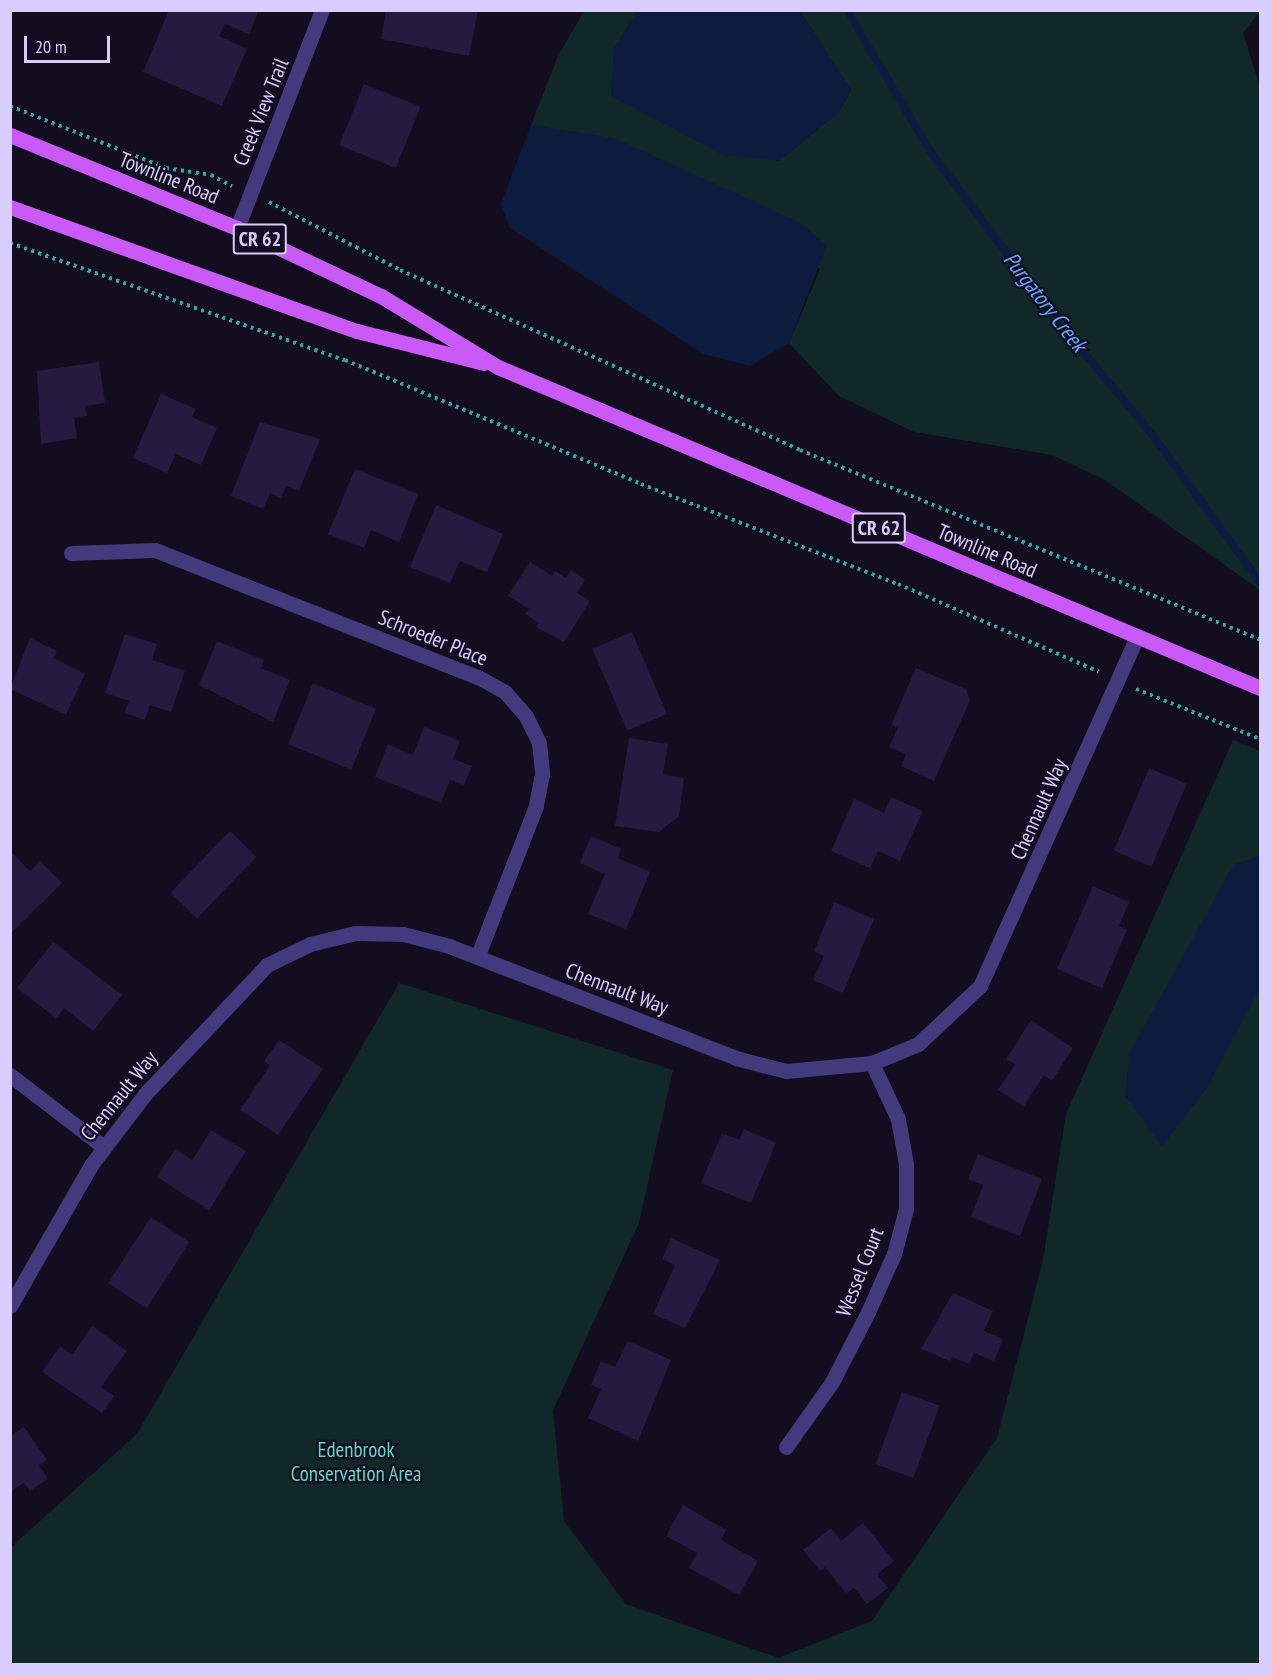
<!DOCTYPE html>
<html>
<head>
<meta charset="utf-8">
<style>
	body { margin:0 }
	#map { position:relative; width:1271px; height:1675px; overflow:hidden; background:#120d1f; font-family:"PT Sans Narrow",sans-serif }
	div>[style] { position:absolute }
	.green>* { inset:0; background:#112829 }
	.water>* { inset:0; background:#0d1c3e }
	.stream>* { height:8px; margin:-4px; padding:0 4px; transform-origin:4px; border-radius:4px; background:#0d1c3e }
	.building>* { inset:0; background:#251a3f; transform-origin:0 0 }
	.path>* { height:4px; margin-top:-2px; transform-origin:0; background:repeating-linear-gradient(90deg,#33a9ab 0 3px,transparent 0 7.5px) }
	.minor>* { height:15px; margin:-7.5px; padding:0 7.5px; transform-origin:7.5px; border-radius:7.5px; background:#423a7c }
	.major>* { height:15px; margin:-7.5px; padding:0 7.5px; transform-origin:7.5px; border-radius:7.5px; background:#c95af8 }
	span { translate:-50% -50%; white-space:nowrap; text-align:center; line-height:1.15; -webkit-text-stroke:4.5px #120d1f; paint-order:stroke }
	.shield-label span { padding:2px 4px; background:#120d1f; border:2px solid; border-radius:4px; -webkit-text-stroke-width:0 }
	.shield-label { font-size:20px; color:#d7cefd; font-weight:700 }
	.street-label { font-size:21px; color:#d7cefd }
	.park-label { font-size:21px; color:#5ed9c4 }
	.water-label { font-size:22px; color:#60a6f8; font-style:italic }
	.frame { position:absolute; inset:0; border:12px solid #d7cefd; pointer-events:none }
	.scale { position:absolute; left:24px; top:36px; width:86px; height:27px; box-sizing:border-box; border:3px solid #d7cefd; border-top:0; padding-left:8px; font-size:18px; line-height:21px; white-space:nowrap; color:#d7cefd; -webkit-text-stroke:4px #120d1f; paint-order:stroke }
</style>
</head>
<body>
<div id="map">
	<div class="green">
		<i style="clip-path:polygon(584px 11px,638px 11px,614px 48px,779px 161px,839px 112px,851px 90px,800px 11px,1260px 11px,1243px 33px,1260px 87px,1260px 590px,1105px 480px,1052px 455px,914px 432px,839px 396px,789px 343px,820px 269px,531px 125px,558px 56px)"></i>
		<i style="clip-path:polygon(1233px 740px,1260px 751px,1260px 1664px,11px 1664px,10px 1548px,137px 1434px,399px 983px,673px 1070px,639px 1223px,553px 1410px,564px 1521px,626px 1604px,778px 1658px,872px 1621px,997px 1438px,1043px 1260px,1066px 1114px)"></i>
	</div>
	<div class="water">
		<i style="clip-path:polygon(638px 10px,800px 11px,851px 90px,839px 112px,779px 161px,723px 155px,611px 96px,614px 48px)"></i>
		<i style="clip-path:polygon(531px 125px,614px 138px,799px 222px,827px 245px,789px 343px,750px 366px,703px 354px,509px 227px,501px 204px)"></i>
		<i style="clip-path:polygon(1260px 856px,1260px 989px,1207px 1088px,1162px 1146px,1125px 1096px,1130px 1052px,1234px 864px)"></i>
	</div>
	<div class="stream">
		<i style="left:847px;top:10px;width:164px;rotate:59.5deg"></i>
		<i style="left:930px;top:151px;width:207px;rotate:53.2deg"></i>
		<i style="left:1054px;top:317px;width:146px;rotate:50deg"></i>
		<i style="left:1148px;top:429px;width:190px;rotate:53.8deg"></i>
	</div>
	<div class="building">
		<i style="clip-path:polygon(169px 10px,259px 10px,249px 34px,225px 24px,219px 36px,247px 49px,222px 106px,143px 72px)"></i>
		<i style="clip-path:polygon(386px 10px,478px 10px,469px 56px,381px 39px)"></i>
		<i style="left:364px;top:84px;width:61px;height:66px;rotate:22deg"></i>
		<i style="clip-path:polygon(99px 362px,105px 403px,85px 406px,87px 416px,74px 417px,77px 438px,41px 444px,37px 371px)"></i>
		<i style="clip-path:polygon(161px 394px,196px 409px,192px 417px,217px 428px,201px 465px,176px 454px,167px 473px,133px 458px)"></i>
		<i style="clip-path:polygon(260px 422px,320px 439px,299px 491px,286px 486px,281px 498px,270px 493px,263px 509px,231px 496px)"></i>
		<i style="clip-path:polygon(355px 469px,418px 494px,399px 542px,371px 530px,364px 548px,328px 534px)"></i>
		<i style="clip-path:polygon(436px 505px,503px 534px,487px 572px,460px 561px,450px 583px,410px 567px)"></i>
		<i style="clip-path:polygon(530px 562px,552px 576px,555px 571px,566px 578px,571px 570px,585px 580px,577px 593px,590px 601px,564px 642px,536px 627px,539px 623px,525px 614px,529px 609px,508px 596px)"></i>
		<i style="left:632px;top:632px;width:89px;height:43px;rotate:67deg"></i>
		<i style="clip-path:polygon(125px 634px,157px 644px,152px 660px,185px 671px,171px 712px,150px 705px,145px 720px,124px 713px,129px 701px,105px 693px)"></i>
		<i style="clip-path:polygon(30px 638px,57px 651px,53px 658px,85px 674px,66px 715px,10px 689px)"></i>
		<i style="clip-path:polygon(217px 641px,264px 660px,261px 668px,290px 680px,273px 722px,199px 685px)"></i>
		<i style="clip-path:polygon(916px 668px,966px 689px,970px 700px,934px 781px,901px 766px,906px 754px,889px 747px,898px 728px,891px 725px)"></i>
		<i style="left:313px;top:683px;width:68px;height:66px;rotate:22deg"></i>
		<i style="clip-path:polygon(424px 727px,460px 741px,453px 759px,472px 766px,464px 785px,450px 780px,441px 803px,375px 777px,388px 744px,413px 755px)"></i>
		<i style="clip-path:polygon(629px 738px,668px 744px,663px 774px,684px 778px,679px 816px,659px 832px,615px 826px)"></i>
		<i style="left:1149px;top:768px;width:41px;height:90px;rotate:23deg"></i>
		<i style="clip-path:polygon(891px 797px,923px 811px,900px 861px,878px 851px,870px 868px,831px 851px,854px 799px,884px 813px)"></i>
		<i style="left:230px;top:831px;width:37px;height:86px;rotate:44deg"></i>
		<i style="clip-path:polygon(591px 836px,621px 849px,618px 858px,650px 872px,626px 929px,588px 914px,605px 874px,580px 863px)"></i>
		<i style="clip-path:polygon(10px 851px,30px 871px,40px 861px,62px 883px,12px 932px)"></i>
		<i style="clip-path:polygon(1093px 886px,1129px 902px,1119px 926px,1127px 930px,1102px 988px,1057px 969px)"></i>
		<i style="clip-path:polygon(834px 902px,874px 919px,843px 993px,813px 980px,824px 956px,814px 951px)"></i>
		<i style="clip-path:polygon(53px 942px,122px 995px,93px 1031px,64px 1008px,56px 1018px,17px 988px)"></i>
		<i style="clip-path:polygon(1031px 1020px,1073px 1048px,1052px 1081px,1044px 1075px,1024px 1106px,998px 1090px,1015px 1064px,1006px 1059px)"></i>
		<i style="clip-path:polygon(279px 1040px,323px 1069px,278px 1135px,240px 1110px,270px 1065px,264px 1061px)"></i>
		<i style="clip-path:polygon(744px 1129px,776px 1143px,751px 1203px,701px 1183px,722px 1133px,739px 1140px)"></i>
		<i style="clip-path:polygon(211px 1130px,246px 1151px,209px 1210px,157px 1177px,175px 1149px,192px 1160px)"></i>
		<i style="clip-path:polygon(978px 1154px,1042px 1179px,1020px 1236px,971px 1217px,983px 1185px,968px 1179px)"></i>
		<i style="left:151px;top:1217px;width:46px;height:79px;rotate:33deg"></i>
		<i style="clip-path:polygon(671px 1238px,720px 1260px,685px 1328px,653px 1314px,675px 1265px,662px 1259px)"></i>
		<i style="clip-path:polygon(953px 1293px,993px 1311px,984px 1331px,1003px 1339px,994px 1361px,974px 1353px,969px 1364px,952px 1357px,950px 1361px,921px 1349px)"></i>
		<i style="clip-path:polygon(92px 1326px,127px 1351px,101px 1387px,114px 1396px,102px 1413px,42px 1372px,60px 1346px,72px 1355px)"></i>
		<i style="clip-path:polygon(628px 1341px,671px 1360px,638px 1441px,588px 1418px,601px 1389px,591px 1385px,601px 1361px,615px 1367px)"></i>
		<i style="left:902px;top:1392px;width:40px;height:77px;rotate:20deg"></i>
		<i style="clip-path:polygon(24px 1427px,47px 1460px,39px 1465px,48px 1479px,30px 1491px,24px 1483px,10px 1492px,10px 1436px)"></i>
		<i style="clip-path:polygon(683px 1505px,726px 1530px,721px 1540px,758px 1561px,739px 1595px,689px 1568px,697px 1553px,666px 1536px)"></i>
		<i style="clip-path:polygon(863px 1523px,894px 1561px,877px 1574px,888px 1588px,867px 1604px,854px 1588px,846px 1593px,825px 1567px,820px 1571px,803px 1550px,831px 1528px,841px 1541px)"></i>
	</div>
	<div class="path">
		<i style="left:10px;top:106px;width:168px;rotate:21.7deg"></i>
		<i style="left:166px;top:168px;width:46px;rotate:8.8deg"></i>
		<i style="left:211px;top:175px;width:24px;rotate:28deg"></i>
		<i style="left:269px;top:202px;width:148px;rotate:27.4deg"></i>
		<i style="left:400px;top:270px;width:439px;rotate:24.2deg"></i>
		<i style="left:800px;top:450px;width:498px;rotate:22.4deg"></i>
		<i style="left:10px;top:243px;width:355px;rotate:19.3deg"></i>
		<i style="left:345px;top:360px;width:321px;rotate:22.7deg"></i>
		<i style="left:641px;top:484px;width:276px;rotate:21.3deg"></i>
		<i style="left:898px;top:584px;width:219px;rotate:23.6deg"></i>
		<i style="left:1136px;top:689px;width:134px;rotate:22deg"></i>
	</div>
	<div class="minor">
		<i style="left:237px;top:228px;width:234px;rotate:-68.7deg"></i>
		<i style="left:71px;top:553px;width:84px;rotate:-2deg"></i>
		<i style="left:155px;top:550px;width:347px;rotate:21.5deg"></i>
		<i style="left:478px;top:677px;width:31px;rotate:29deg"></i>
		<i style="left:505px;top:692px;width:32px;rotate:49deg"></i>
		<i style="left:526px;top:716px;width:30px;rotate:64deg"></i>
		<i style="left:539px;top:743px;width:31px;rotate:84deg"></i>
		<i style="left:542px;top:774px;width:33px;rotate:101deg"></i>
		<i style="left:536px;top:806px;width:162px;rotate:111.3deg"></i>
		<i style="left:10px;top:1075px;width:118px;rotate:37.5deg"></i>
		<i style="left:10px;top:1306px;width:163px;rotate:-60.1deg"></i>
		<i style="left:91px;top:1165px;width:89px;rotate:-52.7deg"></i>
		<i style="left:145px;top:1094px;width:178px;rotate:-46.6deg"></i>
		<i style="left:267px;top:965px;width:48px;rotate:-26deg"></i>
		<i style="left:310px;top:944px;width:46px;rotate:-13.7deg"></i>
		<i style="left:355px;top:933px;width:48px;rotate:1.2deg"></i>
		<i style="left:403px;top:934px;width:48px;rotate:14.6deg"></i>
		<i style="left:449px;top:946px;width:308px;rotate:21.3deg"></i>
		<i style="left:736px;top:1058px;width:52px;rotate:14.6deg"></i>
		<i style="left:786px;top:1071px;width:86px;rotate:-5.3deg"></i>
		<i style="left:872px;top:1063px;width:50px;rotate:-22.4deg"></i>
		<i style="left:918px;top:1044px;width:85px;rotate:-43.1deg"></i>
		<i style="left:980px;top:986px;width:383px;rotate:-65.8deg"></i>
		<i style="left:786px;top:1447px;width:80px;rotate:-54.7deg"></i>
		<i style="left:832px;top:1382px;width:79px;rotate:-62.8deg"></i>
		<i style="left:868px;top:1312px;width:64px;rotate:-65.9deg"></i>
		<i style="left:894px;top:1254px;width:47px;rotate:-75.1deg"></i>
		<i style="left:906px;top:1209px;width:45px;rotate:-90deg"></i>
		<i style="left:906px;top:1164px;width:46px;rotate:-100.1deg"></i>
		<i style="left:898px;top:1119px;width:62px;rotate:-114.9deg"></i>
	</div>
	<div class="major">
		<i style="left:10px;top:135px;width:245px;rotate:22.3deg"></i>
		<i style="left:237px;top:228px;width:159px;rotate:25.3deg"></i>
		<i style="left:381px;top:296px;width:137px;rotate:31.3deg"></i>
		<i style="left:498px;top:367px;width:827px;rotate:22.84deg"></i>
		<i style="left:10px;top:207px;width:368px;rotate:19.7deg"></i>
		<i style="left:357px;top:331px;width:131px;rotate:14.1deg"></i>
	</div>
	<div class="shield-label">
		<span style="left:260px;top:239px">CR 62</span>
		<span style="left:879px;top:528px">CR 62</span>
	</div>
	<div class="street-label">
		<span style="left:261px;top:112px;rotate:-68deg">Creek View Trail</span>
		<span style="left:169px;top:178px;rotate:22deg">Townline Road</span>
		<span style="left:987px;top:551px;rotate:23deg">Townline Road</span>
		<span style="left:433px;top:638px;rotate:22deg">Schroeder Place</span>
		<span style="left:1039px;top:809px;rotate:-66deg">Chennault Way</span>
		<span style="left:617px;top:989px;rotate:21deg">Chennault Way</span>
		<span style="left:119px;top:1096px;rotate:-51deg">Chennault Way</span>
		<span style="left:860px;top:1272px;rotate:-68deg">Wessel Court</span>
	</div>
	<div class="park-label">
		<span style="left:356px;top:1462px">Edenbrook<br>Conservation Area</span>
	</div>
	<div class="water-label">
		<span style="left:1045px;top:302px;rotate:52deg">Purgatory Creek</span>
	</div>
	<div class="frame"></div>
	<div class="scale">20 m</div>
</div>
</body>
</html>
